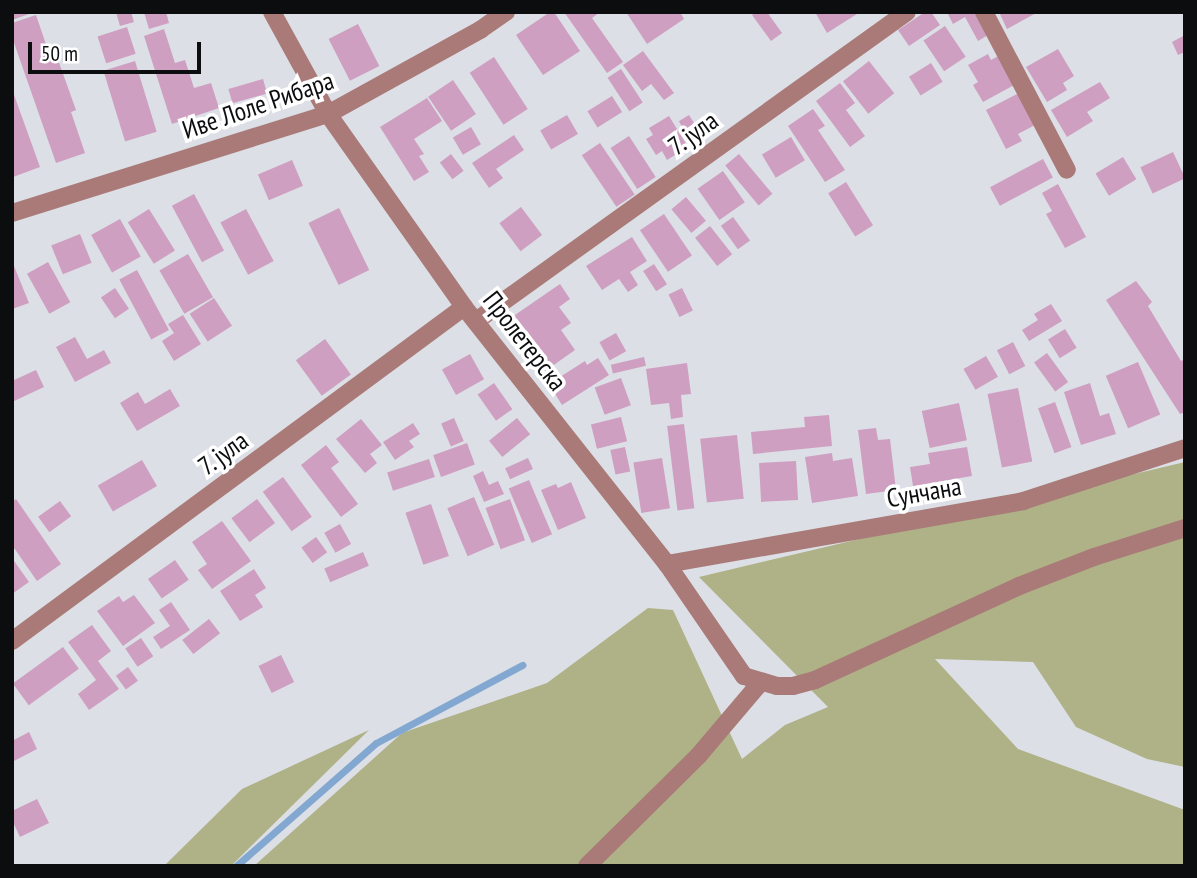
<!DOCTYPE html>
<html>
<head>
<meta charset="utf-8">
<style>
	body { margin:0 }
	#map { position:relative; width:1197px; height:878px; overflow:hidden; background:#dcdfe5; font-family:"PT Sans Narrow",sans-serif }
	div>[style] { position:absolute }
	.green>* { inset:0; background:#afb186 }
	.stream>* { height:7px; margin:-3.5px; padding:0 3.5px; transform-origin:3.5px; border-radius:3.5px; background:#82a7d0 }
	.building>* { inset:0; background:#ce9fc1; transform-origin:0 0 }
	.street>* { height:18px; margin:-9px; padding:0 9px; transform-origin:9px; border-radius:9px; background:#a97a78 }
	span { translate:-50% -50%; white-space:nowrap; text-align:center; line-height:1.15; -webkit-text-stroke:7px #fff; paint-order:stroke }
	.street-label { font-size:26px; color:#0c0d0f }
	.frame { position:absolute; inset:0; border:14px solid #0c0d0f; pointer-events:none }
	.scale { position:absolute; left:28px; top:42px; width:173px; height:32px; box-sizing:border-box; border:4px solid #0c0d0f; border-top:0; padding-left:9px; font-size:21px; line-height:24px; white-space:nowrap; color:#0c0d0f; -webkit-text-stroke:5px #fff; paint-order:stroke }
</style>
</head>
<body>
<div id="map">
	<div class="green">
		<i style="clip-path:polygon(1185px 462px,1185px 767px,1147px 759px,1076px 727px,1033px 662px,935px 659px,1018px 749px,1185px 810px,1185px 866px,254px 866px,402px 733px,547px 683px,648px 608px,673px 610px,742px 759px,785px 725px,828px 707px,699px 577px)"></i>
		<i style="clip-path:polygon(369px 730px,231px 866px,164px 866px,242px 789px)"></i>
	</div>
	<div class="stream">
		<i style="left:236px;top:866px;width:186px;rotate:-41.3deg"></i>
		<i style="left:376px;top:743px;width:166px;rotate:-28.1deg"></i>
	</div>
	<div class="building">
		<i style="clip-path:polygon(12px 12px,32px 12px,32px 13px,12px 20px)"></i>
		<i style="clip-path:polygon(116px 12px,131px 12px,134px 22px,120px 26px)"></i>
		<i style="clip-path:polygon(144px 12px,166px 12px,169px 23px,149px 29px)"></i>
		<i style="clip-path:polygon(550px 12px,554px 12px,580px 51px,543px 75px,516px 35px)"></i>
		<i style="clip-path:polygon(564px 12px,600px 12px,592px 18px,623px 62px,607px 73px)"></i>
		<i style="clip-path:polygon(626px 12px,680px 12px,684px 19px,647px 44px)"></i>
		<i style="clip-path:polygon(756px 12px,767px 12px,782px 33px,771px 41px,752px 15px)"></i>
		<i style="clip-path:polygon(815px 12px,860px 12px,827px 33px)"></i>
		<i style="clip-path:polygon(925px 12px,931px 12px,940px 25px,909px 46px,898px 30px)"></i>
		<i style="clip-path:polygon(947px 12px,975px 12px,988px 35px,978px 41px,965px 17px,953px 24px)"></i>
		<i style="clip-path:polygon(999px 12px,1038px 12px,1007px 29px)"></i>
		<i style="clip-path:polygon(36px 15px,51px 59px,57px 57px,76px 110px,71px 112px,85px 153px,56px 163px,12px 37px,12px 23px)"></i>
		<i style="left:358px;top:24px;width:47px;height:33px;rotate:63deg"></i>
		<i style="left:945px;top:26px;width:37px;height:26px;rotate:56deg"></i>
		<i style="left:127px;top:27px;width:28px;height:31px;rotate:72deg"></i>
		<i style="clip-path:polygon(164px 29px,175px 63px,185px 60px,194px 88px,211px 83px,219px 108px,172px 124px,144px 36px)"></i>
		<i style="clip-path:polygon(1185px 35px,1185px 52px,1178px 55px,1172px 42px)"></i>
		<i style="clip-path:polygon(1058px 49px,1074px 76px,1063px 83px,1067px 90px,1047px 102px,1026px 67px)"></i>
		<i style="clip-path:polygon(643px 51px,674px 93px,664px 100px,651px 84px,642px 91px,623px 65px)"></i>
		<i style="clip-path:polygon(988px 54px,991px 60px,1000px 55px,1016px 84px,983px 102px,973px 85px,978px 82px,968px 65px)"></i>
		<i style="left:494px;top:57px;width:62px;height:29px;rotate:57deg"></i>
		<i style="left:135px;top:61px;width:74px;height:33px;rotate:73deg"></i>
		<i style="left:869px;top:61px;width:41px;height:33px;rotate:52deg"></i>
		<i style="left:931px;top:63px;width:22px;height:26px;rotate:58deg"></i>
		<i style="left:621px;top:69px;width:40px;height:16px;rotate:57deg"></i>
		<i style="left:263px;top:79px;width:15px;height:36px;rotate:74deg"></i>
		<i style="left:453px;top:80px;width:41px;height:30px;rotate:56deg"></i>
		<i style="clip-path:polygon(1100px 82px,1110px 98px,1087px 112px,1093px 121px,1067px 137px,1051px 110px)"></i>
		<i style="clip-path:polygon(840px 83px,855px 103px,846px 110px,865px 136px,850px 147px,816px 101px)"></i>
		<i style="clip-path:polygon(13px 92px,40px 167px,13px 177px,12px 174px)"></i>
		<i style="clip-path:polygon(1019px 93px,1035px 125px,1018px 134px,1022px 141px,1006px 149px,986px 110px)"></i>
		<i style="left:612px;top:96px;width:19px;height:29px;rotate:58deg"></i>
		<i style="clip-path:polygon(427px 98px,442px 121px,414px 139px,424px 154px,419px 156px,429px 172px,414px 181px,380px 127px)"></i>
		<i style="clip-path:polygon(813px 109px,825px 126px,818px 130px,845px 170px,825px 182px,788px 126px)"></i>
		<i style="left:567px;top:115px;width:22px;height:31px;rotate:60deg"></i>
		<i style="left:689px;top:115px;width:22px;height:12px;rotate:58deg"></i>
		<i style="clip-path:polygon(669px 116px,688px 147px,667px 160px,662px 151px,656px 155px,646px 139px,653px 135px,649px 128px)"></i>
		<i style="left:471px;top:127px;width:20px;height:21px;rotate:60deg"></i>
		<i style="clip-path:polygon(514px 135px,524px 150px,496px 169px,503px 178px,489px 188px,472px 163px)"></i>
		<i style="left:629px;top:136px;width:49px;height:22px;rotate:57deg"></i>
		<i style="left:791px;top:137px;width:27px;height:34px;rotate:59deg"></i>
		<i style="left:600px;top:143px;width:62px;height:22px;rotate:56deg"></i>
		<i style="left:1173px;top:152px;width:29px;height:36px;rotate:65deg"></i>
		<i style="left:451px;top:154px;width:21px;height:14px;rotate:53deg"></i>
		<i style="left:739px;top:154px;width:52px;height:18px;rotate:50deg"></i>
		<i style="left:1123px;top:157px;width:26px;height:32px;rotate:59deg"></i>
		<i style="left:1043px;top:159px;width:21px;height:60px;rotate:62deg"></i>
		<i style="left:292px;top:160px;width:28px;height:37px;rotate:67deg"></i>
		<i style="left:723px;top:171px;width:38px;height:31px;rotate:55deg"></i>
		<i style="left:846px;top:182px;width:51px;height:21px;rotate:58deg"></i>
		<i style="clip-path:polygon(1058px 184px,1086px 237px,1065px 248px,1046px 214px,1052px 211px,1042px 193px)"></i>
		<i style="left:194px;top:194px;width:64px;height:25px;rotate:62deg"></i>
		<i style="left:686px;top:197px;width:31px;height:19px;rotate:50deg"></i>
		<i style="left:521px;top:207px;width:35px;height:27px;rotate:53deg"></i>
		<i style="left:339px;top:208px;width:69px;height:34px;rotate:64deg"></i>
		<i style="left:149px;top:209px;width:49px;height:25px;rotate:58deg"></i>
		<i style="left:246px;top:209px;width:59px;height:29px;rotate:62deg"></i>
		<i style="left:664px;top:214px;width:50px;height:29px;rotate:56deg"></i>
		<i style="left:733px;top:217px;width:29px;height:15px;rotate:54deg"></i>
		<i style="left:120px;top:219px;width:43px;height:33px;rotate:61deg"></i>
		<i style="left:710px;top:226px;width:36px;height:19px;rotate:52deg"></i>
		<i style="left:80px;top:234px;width:31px;height:31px;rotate:68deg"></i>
		<i style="clip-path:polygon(632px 237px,647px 261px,630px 272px,638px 285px,628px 292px,619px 279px,602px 290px,586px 266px)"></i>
		<i style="left:188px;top:254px;width:50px;height:33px;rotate:60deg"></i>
		<i style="clip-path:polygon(12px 261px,29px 303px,12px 309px)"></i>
		<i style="left:48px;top:262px;width:46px;height:24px;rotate:61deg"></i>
		<i style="left:654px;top:264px;width:24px;height:13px;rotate:57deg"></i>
		<i style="left:137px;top:270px;width:68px;height:20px;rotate:62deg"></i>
		<i style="clip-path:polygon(1136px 281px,1152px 302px,1148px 306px,1181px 361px,1185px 359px,1185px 412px,1180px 414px,1106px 300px)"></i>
		<i style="clip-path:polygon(560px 284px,570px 299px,559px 307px,571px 323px,561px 330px,575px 350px,538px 376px,502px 324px)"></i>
		<i style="left:115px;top:288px;width:25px;height:17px;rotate:56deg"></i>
		<i style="left:682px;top:288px;width:25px;height:15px;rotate:64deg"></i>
		<i style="left:214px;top:298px;width:33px;height:29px;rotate:57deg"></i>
		<i style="clip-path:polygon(1051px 304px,1062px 321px,1029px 341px,1022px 330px,1038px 320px,1034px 314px)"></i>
		<i style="clip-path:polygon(183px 315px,201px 344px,174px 361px,162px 341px,174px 333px,168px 324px)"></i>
		<i style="left:1065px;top:329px;width:22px;height:20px;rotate:58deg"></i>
		<i style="left:616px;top:333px;width:21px;height:19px;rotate:61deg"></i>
		<i style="clip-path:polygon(75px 337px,87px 359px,104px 350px,111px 363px,75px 382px,56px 347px)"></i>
		<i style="left:325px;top:339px;width:44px;height:36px;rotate:54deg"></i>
		<i style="left:1013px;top:342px;width:27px;height:18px;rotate:63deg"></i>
		<i style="left:1047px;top:353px;width:36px;height:16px;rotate:54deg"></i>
		<i style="left:470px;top:354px;width:29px;height:32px;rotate:61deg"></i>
		<i style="left:986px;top:356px;width:24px;height:26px;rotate:60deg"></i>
		<i style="left:644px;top:357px;width:9px;height:34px;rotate:77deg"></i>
		<i style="clip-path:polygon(598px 358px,609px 375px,562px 405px,549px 384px,585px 361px,587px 365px)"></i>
		<i style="left:1138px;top:362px;width:57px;height:35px;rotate:67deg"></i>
		<i style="clip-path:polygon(687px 363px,691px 394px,681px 395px,683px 417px,671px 419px,669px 403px,651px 405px,646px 369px)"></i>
		<i style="clip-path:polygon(36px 370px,44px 387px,12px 402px,12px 381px)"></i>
		<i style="left:621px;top:378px;width:29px;height:28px;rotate:70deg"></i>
		<i style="left:494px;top:383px;width:32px;height:20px;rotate:55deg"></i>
		<i style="clip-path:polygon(1090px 383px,1100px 416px,1109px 413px,1116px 434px,1081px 445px,1064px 392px)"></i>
		<i style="left:1018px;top:388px;width:75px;height:31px;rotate:79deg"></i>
		<i style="clip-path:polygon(170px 389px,180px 406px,137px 431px,120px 403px,138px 392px,145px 404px)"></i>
		<i style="left:1055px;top:402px;width:48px;height:18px;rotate:70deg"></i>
		<i style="left:959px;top:403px;width:38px;height:38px;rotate:78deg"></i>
		<i style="clip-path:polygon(829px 415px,832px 446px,753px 454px,751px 432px,805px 427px,804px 417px)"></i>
		<i style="left:621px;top:417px;width:25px;height:31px;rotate:76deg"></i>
		<i style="left:454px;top:418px;width:25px;height:14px;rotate:67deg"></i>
		<i style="left:517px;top:418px;width:21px;height:36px;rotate:51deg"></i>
		<i style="clip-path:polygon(361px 419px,382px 445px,370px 454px,377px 463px,365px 473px,336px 439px)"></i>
		<i style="clip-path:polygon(413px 423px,420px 434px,409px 441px,414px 447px,395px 460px,383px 442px)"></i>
		<i style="left:684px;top:424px;width:85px;height:17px;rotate:83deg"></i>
		<i style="clip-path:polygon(876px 428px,878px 440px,890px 439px,896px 490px,866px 494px,858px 430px)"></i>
		<i style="left:737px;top:435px;width:64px;height:37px;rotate:84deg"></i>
		<i style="left:467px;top:443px;width:23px;height:36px;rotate:70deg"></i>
		<i style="clip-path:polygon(326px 445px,339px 462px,331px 468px,358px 504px,341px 517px,301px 465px)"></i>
		<i style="left:625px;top:447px;width:25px;height:15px;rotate:78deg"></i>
		<i style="clip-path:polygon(967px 447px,972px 476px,913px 486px,910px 467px,930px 464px,928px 453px)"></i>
		<i style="clip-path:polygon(832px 453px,833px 461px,852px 458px,858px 496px,812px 503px,805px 457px)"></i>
		<i style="left:528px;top:458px;width:12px;height:25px;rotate:66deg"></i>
		<i style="left:662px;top:458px;width:51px;height:29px;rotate:81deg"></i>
		<i style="left:429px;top:459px;width:19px;height:44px;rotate:72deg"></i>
		<i style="left:142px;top:460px;width:30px;height:51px;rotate:60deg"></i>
		<i style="left:796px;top:461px;width:39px;height:37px;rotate:87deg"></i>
		<i style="clip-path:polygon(483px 471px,489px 485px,498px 481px,504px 494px,484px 502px,473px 476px)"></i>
		<i style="left:283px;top:477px;width:49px;height:25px;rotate:54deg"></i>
		<i style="left:529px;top:480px;width:59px;height:22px;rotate:67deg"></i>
		<i style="clip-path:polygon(571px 482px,586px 518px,558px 530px,541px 490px,556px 484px,558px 488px)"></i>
		<i style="left:474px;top:497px;width:52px;height:29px;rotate:67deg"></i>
		<i style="clip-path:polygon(16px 499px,61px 564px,37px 581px,12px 545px,12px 502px)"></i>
		<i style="left:257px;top:499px;width:30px;height:32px;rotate:53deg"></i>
		<i style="left:510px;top:499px;width:44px;height:26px;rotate:70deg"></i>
		<i style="left:60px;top:501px;width:19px;height:27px;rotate:54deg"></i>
		<i style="left:431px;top:504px;width:55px;height:27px;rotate:71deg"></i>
		<i style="clip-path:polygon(222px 521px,251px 561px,212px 589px,198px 570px,207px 564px,192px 542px)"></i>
		<i style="left:340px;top:524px;width:23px;height:18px;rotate:61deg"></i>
		<i style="left:316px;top:537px;width:19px;height:18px;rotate:54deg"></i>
		<i style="left:363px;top:552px;width:15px;height:42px;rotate:67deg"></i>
		<i style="clip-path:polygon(12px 558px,29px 582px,12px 594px)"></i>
		<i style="left:175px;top:560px;width:24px;height:33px;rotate:55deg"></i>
		<i style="clip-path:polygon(254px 569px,266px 588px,255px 595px,263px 607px,240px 621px,220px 591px)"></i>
		<i style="clip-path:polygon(134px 595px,155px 623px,123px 646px,97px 611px,119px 596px,123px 602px)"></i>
		<i style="clip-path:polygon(171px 602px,190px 630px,161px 649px,153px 637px,170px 626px,159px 610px)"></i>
		<i style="left:209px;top:619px;width:18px;height:34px;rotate:52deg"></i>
		<i style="clip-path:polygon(92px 625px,111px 651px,98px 661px,119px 689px,89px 710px,78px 694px,96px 680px,68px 642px)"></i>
		<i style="left:141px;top:638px;width:22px;height:19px;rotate:56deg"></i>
		<i style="left:63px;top:647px;width:27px;height:62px;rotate:54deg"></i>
		<i style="left:281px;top:655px;width:30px;height:25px;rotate:64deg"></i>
		<i style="left:128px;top:667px;width:17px;height:15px;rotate:54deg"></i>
		<i style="clip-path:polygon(29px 732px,37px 749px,12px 762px,12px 741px)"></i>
		<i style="clip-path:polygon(37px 799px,49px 823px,20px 837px,12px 820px,12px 811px)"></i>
	</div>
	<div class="street">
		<i style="left:272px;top:12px;width:116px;rotate:61.2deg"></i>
		<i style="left:328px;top:114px;width:236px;rotate:54.8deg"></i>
		<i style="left:464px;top:307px;width:328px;rotate:51.7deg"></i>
		<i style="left:667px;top:564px;width:136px;rotate:55.5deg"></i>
		<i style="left:744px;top:676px;width:34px;rotate:17deg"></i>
		<i style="left:777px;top:686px;width:16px"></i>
		<i style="left:793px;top:686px;width:23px;rotate:-15deg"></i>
		<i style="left:815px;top:680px;width:225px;rotate:-24.7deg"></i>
		<i style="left:1019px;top:586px;width:80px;rotate:-21.1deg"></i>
		<i style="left:1094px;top:557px;width:96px;rotate:-17.7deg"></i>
		<i style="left:984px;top:12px;width:178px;rotate:62.3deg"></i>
		<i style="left:12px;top:213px;width:331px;rotate:-17.4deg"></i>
		<i style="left:328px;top:114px;width:174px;rotate:-28.9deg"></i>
		<i style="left:480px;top:30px;width:32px;rotate:-35deg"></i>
		<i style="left:476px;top:321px;width:530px;rotate:-35.64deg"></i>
		<i style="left:667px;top:564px;width:362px;rotate:-10deg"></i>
		<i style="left:1023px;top:501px;width:170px;rotate:-18.1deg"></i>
		<i style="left:12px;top:641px;width:562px;rotate:-36.46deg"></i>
		<i style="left:587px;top:866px;width:158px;rotate:-44.7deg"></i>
		<i style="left:699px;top:755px;width:94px;rotate:-49.7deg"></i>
	</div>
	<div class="street-label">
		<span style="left:258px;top:105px;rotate:-19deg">Иве Лоле Рибара</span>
		<span style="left:693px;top:133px;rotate:-36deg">7. јула</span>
		<span style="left:525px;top:341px;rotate:52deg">Пролетерска</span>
		<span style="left:223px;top:453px;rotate:-36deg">7. јула</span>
		<span style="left:924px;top:492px;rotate:-10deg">Сунчана</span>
	</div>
	<div class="frame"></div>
	<div class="scale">50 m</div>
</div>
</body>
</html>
